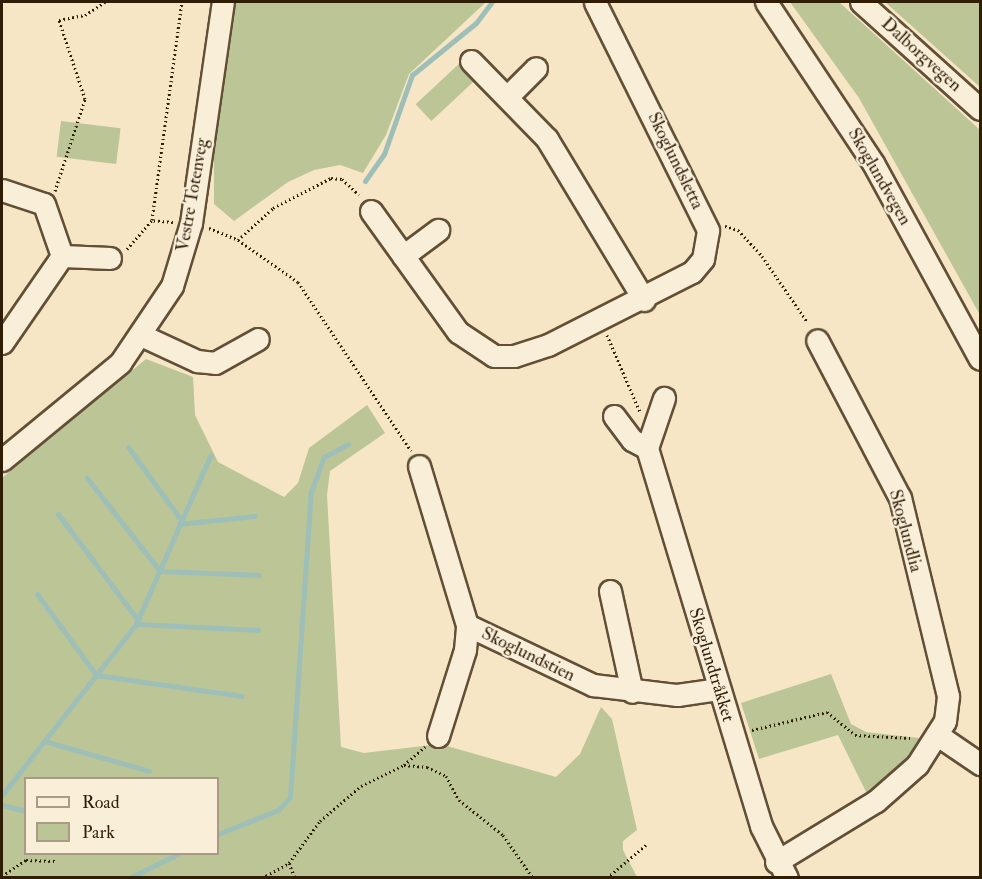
<!DOCTYPE html>
<html>
<head>
<meta charset="utf-8">
<style>
	body { margin:0 }
	#map { position:relative; width:982px; height:879px; overflow:hidden; background:#f6e6c5; font-family:"IM FELL Double Pica",serif }
	div>[style] { position:absolute }
	.green>* { inset:0; background:#bbc596; transform-origin:0 0 }
	.stream>* { height:5px; margin:-2.5px; padding:0 2.5px; transform-origin:2.5px; border-radius:2.5px; background:#9dbfb8 }
	.path>* { height:3px; margin-top:-1.5px; transform-origin:0; background:repeating-linear-gradient(90deg,#301d06 0 1.5px,transparent 0 4.5px) }
	.roads { filter:drop-shadow(2px 0 #624f36) drop-shadow(-2px 0 #624f36) drop-shadow(0 2px #624f36) drop-shadow(0 -2px #624f36) }
	.minor>* { height:21px; margin:-10.5px; padding:0 10.5px; transform-origin:10.5px; border-radius:10.5px; background:#f9efd9 }
	span { translate:-50% -50%; white-space:nowrap; text-align:center; line-height:1.15; -webkit-text-stroke:4.5px #f9efd9; paint-order:stroke }
	.street-label { font-size:18px; color:#301d06 }
	.frame { position:absolute; inset:0; border:3px solid #301d06; pointer-events:none }
	.legend { position:absolute; left:24px; top:777px; width:195px; height:78px; box-sizing:border-box; background:#f9efd9; border:2px solid #a99b85; margin:0; padding:8px 10px; list-style:none; font-size:18px; color:#301d06 }
	.legend li { display:flex; align-items:center; gap:12px; height:30px }
	.legend b { width:30px; border:2px solid #a99b85 }
</style>
</head>
<body>
<div id="map">
	<div class="green">
		<i style="clip-path:polygon(236px 2px,486px 2px,409px 74px,386px 135px,363px 173px,340px 165px,314px 170px,288px 182px,234px 221px,214px 204px,214px 152px)"></i>
		<i style="clip-path:polygon(790px 2px,839px 2px,980px 130px,980px 315px,859px 98px)"></i>
		<i style="clip-path:polygon(885px 2px,980px 2px,980px 87px)"></i>
		<i style="left:461px;top:62px;width:23px;height:62px;rotate:47deg"></i>
		<i style="left:61px;top:121px;width:60px;height:36px;rotate:7deg"></i>
		<i style="clip-path:polygon(evenodd,146px 359px,193px 377px,195px 415px,218px 462px,284px 497px,298px 483px,309px 448px,367px 405px,385px 433px,330px 471px,327px 495px,341px 747px,364px 753px,440px 744px,556px 777px,580px 754px,601px 707px,612px 719px,637px 830px,623px 841px,623px 850px,637px 877px,2px 878px,2px 478px,146px 359px,26px 778px,218px 778px,218px 854px,26px 854px,26px 778px)"></i>
		<i style="clip-path:polygon(831px 674px,851px 724px,866px 732px,928px 739px,905px 767px,868px 796px,838px 735px,759px 759px,741px 703px)"></i>
	</div>
	<div class="stream">
		<i style="left:365px;top:181px;width:33px;rotate:-55deg"></i>
		<i style="left:384px;top:154px;width:84px;rotate:-70.5deg"></i>
		<i style="left:412px;top:75px;width:82px;rotate:-39.1deg"></i>
		<i style="left:476px;top:23px;width:26px;rotate:-53deg"></i>
		<i style="left:128px;top:447px;width:90px;rotate:54deg"></i>
		<i style="left:87px;top:478px;width:118px;rotate:51.9deg"></i>
		<i style="left:160px;top:571px;width:99px;rotate:2.3deg"></i>
		<i style="left:58px;top:514px;width:133px;rotate:53deg"></i>
		<i style="left:179px;top:524px;width:76px;rotate:-6deg"></i>
		<i style="left:37px;top:594px;width:100px;rotate:53.9deg"></i>
		<i style="left:96px;top:675px;width:147px;rotate:8.2deg"></i>
		<i style="left:136px;top:624px;width:122px;rotate:2.8deg"></i>
		<i style="left:44px;top:741px;width:109px;rotate:15.9deg"></i>
		<i style="left:2px;top:795px;width:217px;rotate:-51.9deg"></i>
		<i style="left:136px;top:624px;width:184px;rotate:-66.2deg"></i>
		<i style="left:2px;top:805px;width:25px;rotate:14deg"></i>
		<i style="left:218px;top:834px;width:65px;rotate:-21.8deg"></i>
		<i style="left:278px;top:810px;width:18px;rotate:-47deg"></i>
		<i style="left:290px;top:797px;width:306px;rotate:-86.1deg"></i>
		<i style="left:311px;top:492px;width:37px;rotate:-70deg"></i>
		<i style="left:324px;top:457px;width:27px;rotate:-28deg"></i>
		<i style="left:129px;top:878px;width:55px;rotate:-26.1deg"></i>
	</div>
	<div class="path">
		<i style="left:55px;top:191px;width:97px;rotate:-71.9deg"></i>
		<i style="left:85px;top:99px;width:83px;rotate:-108.2deg"></i>
		<i style="left:59px;top:20px;width:26px;rotate:-11deg"></i>
		<i style="left:85px;top:15px;width:24px;rotate:-33deg"></i>
		<i style="left:173px;top:222px;width:21px;rotate:-175deg"></i>
		<i style="left:152px;top:220px;width:220px;rotate:-82.2deg"></i>
		<i style="left:725px;top:226px;width:14px;rotate:17deg"></i>
		<i style="left:738px;top:230px;width:35px;rotate:47deg"></i>
		<i style="left:762px;top:256px;width:81px;rotate:55.5deg"></i>
		<i style="left:209px;top:228px;width:31px;rotate:22deg"></i>
		<i style="left:238px;top:240px;width:73px;rotate:35deg"></i>
		<i style="left:298px;top:282px;width:203px;rotate:56.2deg"></i>
		<i style="left:238px;top:240px;width:47px;rotate:-42.4deg"></i>
		<i style="left:273px;top:208px;width:65px;rotate:-27.3deg"></i>
		<i style="left:331px;top:178px;width:11px;rotate:5deg"></i>
		<i style="left:342px;top:179px;width:23px;rotate:43deg"></i>
		<i style="left:127px;top:249px;width:38px;rotate:-49deg"></i>
		<i style="left:607px;top:335px;width:84px;rotate:66.8deg"></i>
		<i style="left:752px;top:730px;width:77px;rotate:-13.5deg"></i>
		<i style="left:827px;top:712px;width:36px;rotate:39deg"></i>
		<i style="left:855px;top:735px;width:56px;rotate:3.1deg"></i>
		<i style="left:404px;top:765px;width:23px;rotate:5deg"></i>
		<i style="left:427px;top:767px;width:21px;rotate:25deg"></i>
		<i style="left:446px;top:776px;width:27px;rotate:62deg"></i>
		<i style="left:459px;top:800px;width:56px;rotate:38.5deg"></i>
		<i style="left:503px;top:835px;width:52px;rotate:55.1deg"></i>
		<i style="left:289px;top:863px;width:16px;rotate:68deg"></i>
		<i style="left:2px;top:876px;width:29px;rotate:-34deg"></i>
		<i style="left:26px;top:860px;width:29px;rotate:2deg"></i>
		<i style="left:262px;top:878px;width:31px;rotate:-29deg"></i>
		<i style="left:289px;top:863px;width:52px;rotate:-53.6deg"></i>
		<i style="left:320px;top:821px;width:54px;rotate:-40.5deg"></i>
		<i style="left:361px;top:786px;width:48px;rotate:-26deg"></i>
		<i style="left:404px;top:765px;width:28px;rotate:-41deg"></i>
		<i style="left:607px;top:878px;width:52px;rotate:-40.4deg"></i>
	</div>
	<div class="roads">
		<div class="minor">
			<i style="left:766px;top:2px;width:193px;rotate:56.4deg"></i>
			<i style="left:873px;top:163px;width:223px;rotate:61.4deg"></i>
			<i style="left:861px;top:2px;width:160px;rotate:42deg"></i>
			<i style="left:471px;top:61px;width:109px;rotate:45.7deg"></i>
			<i style="left:547px;top:139px;width:188px;rotate:58.9deg"></i>
			<i style="left:509px;top:95px;width:38px;rotate:-45deg"></i>
			<i style="left:2px;top:190px;width:44px;rotate:18.4deg"></i>
			<i style="left:44px;top:204px;width:55px;rotate:70.9deg"></i>
			<i style="left:371px;top:211px;width:149px;rotate:54.3deg"></i>
			<i style="left:458px;top:332px;width:43px;rotate:33.7deg"></i>
			<i style="left:494px;top:356px;width:20px"></i>
			<i style="left:514px;top:356px;width:36px;rotate:-18deg"></i>
			<i style="left:548px;top:345px;width:161px;rotate:-26.9deg"></i>
			<i style="left:692px;top:272px;width:17px;rotate:-50deg"></i>
			<i style="left:703px;top:259px;width:29px;rotate:-80deg"></i>
			<i style="left:708px;top:230px;width:254px;rotate:-116.4deg"></i>
			<i style="left:403px;top:256px;width:44px;rotate:-36.6deg"></i>
			<i style="left:143px;top:336px;width:60px;rotate:24.8deg"></i>
			<i style="left:197px;top:361px;width:18px;rotate:6deg"></i>
			<i style="left:215px;top:363px;width:49px;rotate:-29.2deg"></i>
			<i style="left:2px;top:343px;width:106px;rotate:-55.4deg"></i>
			<i style="left:62px;top:256px;width:48px;rotate:2.4deg"></i>
			<i style="left:614px;top:416px;width:30px;rotate:53deg"></i>
			<i style="left:632px;top:440px;width:17px;rotate:28deg"></i>
			<i style="left:647px;top:448px;width:53px;rotate:-71.2deg"></i>
			<i style="left:647px;top:448px;width:395px;rotate:73.2deg"></i>
			<i style="left:761px;top:826px;width:58px;rotate:63.4deg"></i>
			<i style="left:2px;top:460px;width:153px;rotate:-39.4deg"></i>
			<i style="left:120px;top:363px;width:93px;rotate:-56deg"></i>
			<i style="left:172px;top:286px;width:66px;rotate:-73.2deg"></i>
			<i style="left:191px;top:223px;width:223px;rotate:-81.8deg"></i>
			<i style="left:419px;top:466px;width:166px;rotate:73.2deg"></i>
			<i style="left:467px;top:625px;width:140px;rotate:25.5deg"></i>
			<i style="left:593px;top:685px;width:85px;rotate:6.8deg"></i>
			<i style="left:677px;top:695px;width:41px;rotate:-8.3deg"></i>
			<i style="left:610px;top:591px;width:103px;rotate:77.7deg"></i>
			<i style="left:438px;top:736px;width:90px;rotate:-72.6deg"></i>
			<i style="left:465px;top:650px;width:25px;rotate:-85deg"></i>
			<i style="left:939px;top:736px;width:50px;rotate:34.3deg"></i>
			<i style="left:776px;top:862px;width:117px;rotate:-31.4deg"></i>
			<i style="left:876px;top:801px;width:55px;rotate:-41.3deg"></i>
			<i style="left:917px;top:765px;width:52px;rotate:-57.5deg"></i>
			<i style="left:945px;top:721px;width:25px;rotate:-83deg"></i>
			<i style="left:948px;top:696px;width:204px;rotate:-103.6deg"></i>
			<i style="left:900px;top:498px;width:178px;rotate:-117.7deg"></i>
		</div>
	</div>
	<div class="street-label">
		<span style="left:921px;top:55px;rotate:42deg">Dalborgvegen</span>
		<span style="left:675px;top:161px;rotate:64deg">Skoglundsletta</span>
		<span style="left:879px;top:177px;rotate:60deg">Skoglundvegen</span>
		<span style="left:193px;top:195px;rotate:-80deg">Vestre Totenveg</span>
		<span style="left:905px;top:531px;rotate:75deg">Skoglundlia</span>
		<span style="left:528px;top:655px;rotate:26deg">Skoglundstien</span>
		<span style="left:711px;top:665px;rotate:73deg">Skoglundtråkket</span>
	</div>
	<div class="frame"></div>
	<ul class="legend">
	<li><b style="height:8px;background:#f9efd9"></b>Road</li>
	<li><b style="height:16px;background:#bbc596"></b>Park</li>
	</ul>
</div>
</body>
</html>
